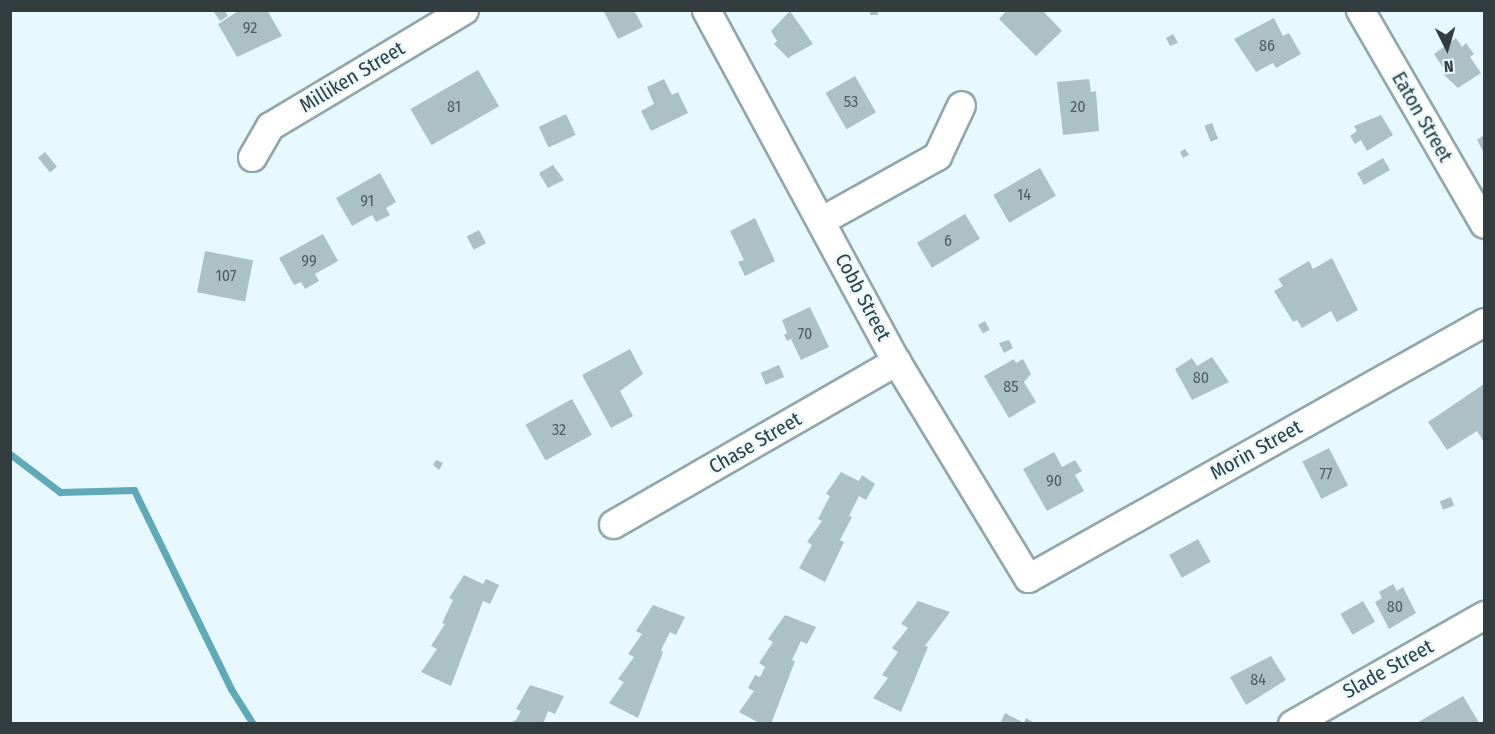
<!DOCTYPE html>
<html>
<head>
<meta charset="utf-8">
<style>
	body { margin:0 }
	#map { position:relative; width:1495px; height:734px; overflow:hidden; background:#e7f9fe; font-family:"Fira Sans Condensed",sans-serif }
	div>[style] { position:absolute }
	.stream>* { height:7px; margin:-3.5px; padding:0 3.5px; transform-origin:3.5px; border-radius:3.5px; background:#60a9b9 }
	.building>* { inset:0; background:#acc1c6; transform-origin:0 0 }
	.roads { filter:drop-shadow(2px 0 #92a7ac) drop-shadow(-2px 0 #92a7ac) drop-shadow(0 2px #92a7ac) drop-shadow(0 -2px #92a7ac) }
	.street>* { height:27px; margin:-13.5px; padding:0 13.5px; transform-origin:13.5px; border-radius:13.5px; background:#fff }
	span { translate:-50% -50%; white-space:nowrap; text-align:center; line-height:1.15; -webkit-text-stroke:4.5px #e7f9fe; paint-order:stroke }
	.number-label { font-size:16px; color:#515d60 }
	.number-label span { -webkit-text-stroke-width:0 }
	.street-label { font-size:20px; color:#333c3e }
	.frame { position:absolute; inset:0; border:12px solid #333c3e; pointer-events:none }
	.north { position:absolute; left:1417px; top:18px; width:60px; height:60px; -webkit-text-stroke:4px #e7f9fe; paint-order:stroke; rotate:175deg; font-size:16px; font-weight:700; line-height:24px; text-align:center; color:#333c3e }
	.north::after { content:''; display:block; margin:auto; width:21px; height:27px; background:#333c3e; clip-path:polygon(50% 0,100% 100%,50% 72%,0 100%) }
</style>
</head>
<body>
<div id="map">
	<div class="stream">
		<i style="left:10px;top:454px;width:63px;rotate:37.2deg"></i>
		<i style="left:60px;top:492px;width:74px;rotate:-1.5deg"></i>
		<i style="left:134px;top:490px;width:221px;rotate:64deg"></i>
		<i style="left:231px;top:689px;width:41px;rotate:57.8deg"></i>
	</div>
	<div class="building">
		<i style="clip-path:polygon(224px 10px,228px 16px,220px 21px,214px 12px)"></i>
		<i style="clip-path:polygon(240px 10px,267px 10px,282px 36px,237px 57px,218px 24px)"></i>
		<i style="clip-path:polygon(603px 10px,634px 10px,643px 27px,618px 39px)"></i>
		<i style="left:870px;top:10px;width:8px;height:5px"></i>
		<i style="clip-path:polygon(1007px 10px,1042px 10px,1062px 31px,1036px 56px,999px 19px)"></i>
		<i style="clip-path:polygon(790px 11px,813px 44px,788px 58px,774px 44px,777px 41px,771px 31px)"></i>
		<i style="clip-path:polygon(1274px 18px,1283px 36px,1289px 33px,1301px 54px,1276px 68px,1273px 63px,1256px 72px,1234px 39px)"></i>
		<i style="clip-path:polygon(1173px 34px,1178px 43px,1170px 46px,1166px 38px)"></i>
		<i style="clip-path:polygon(1456px 38px,1462px 47px,1466px 43px,1474px 54px,1470px 57px,1481px 73px,1458px 88px,1443px 74px,1446px 72px,1434px 54px)"></i>
		<i style="left:478px;top:70px;width:42px;height:78px;rotate:60deg"></i>
		<i style="left:855px;top:76px;width:42px;height:34px;rotate:60deg"></i>
		<i style="clip-path:polygon(664px 79px,672px 95px,678px 92px,688px 113px,651px 131px,641px 111px,654px 104px,647px 87px)"></i>
		<i style="clip-path:polygon(1089px 79px,1091px 92px,1096px 91px,1099px 131px,1063px 135px,1057px 82px)"></i>
		<i style="left:566px;top:114px;width:23px;height:30px;rotate:65deg"></i>
		<i style="clip-path:polygon(1381px 115px,1393px 135px,1367px 151px,1361px 140px,1355px 144px,1350px 136px,1357px 131px,1354px 126px)"></i>
		<i style="left:1212px;top:123px;width:17px;height:8px;rotate:69deg"></i>
		<i style="clip-path:polygon(1484px 135px,1484px 153px,1477px 140px)"></i>
		<i style="clip-path:polygon(1185px 149px,1189px 155px,1183px 158px,1180px 152px)"></i>
		<i style="left:45px;top:152px;width:19px;height:9px;rotate:51deg"></i>
		<i style="left:1383px;top:158px;width:14px;height:30px;rotate:60deg"></i>
		<i style="clip-path:polygon(553px 165px,564px 180px,548px 188px,539px 173px)"></i>
		<i style="left:1040px;top:168px;width:32px;height:54px;rotate:60deg"></i>
		<i style="clip-path:polygon(380px 173px,396px 202px,386px 208px,390px 215px,376px 222px,372px 215px,352px 226px,336px 198px)"></i>
		<i style="left:965px;top:214px;width:29px;height:56px;rotate:59deg"></i>
		<i style="clip-path:polygon(755px 218px,775px 261px,745px 276px,738px 262px,744px 260px,730px 231px)"></i>
		<i style="left:479px;top:230px;width:15px;height:14px;rotate:62deg"></i>
		<i style="clip-path:polygon(323px 234px,338px 261px,315px 274px,319px 281px,305px 289px,301px 282px,294px 285px,279px 258px)"></i>
		<i style="left:205px;top:251px;width:49px;height:42px;rotate:11deg"></i>
		<i style="clip-path:polygon(1332px 258px,1358px 310px,1337px 322px,1331px 311px,1302px 328px,1297px 320px,1293px 322px,1274px 291px,1283px 286px,1278px 279px,1309px 261px,1313px 269px)"></i>
		<i style="clip-path:polygon(810px 307px,829px 347px,801px 360px,791px 339px,787px 341px,784px 335px,787px 333px,782px 320px)"></i>
		<i style="left:985px;top:321px;width:10px;height:8px;rotate:61deg"></i>
		<i style="clip-path:polygon(1009px 340px,1013px 348px,1004px 353px,999px 343px)"></i>
		<i style="clip-path:polygon(630px 349px,643px 374px,620px 391px,633px 416px,611px 428px,582px 375px)"></i>
		<i style="clip-path:polygon(1212px 357px,1229px 382px,1192px 400px,1175px 369px,1192px 358px,1197px 366px)"></i>
		<i style="clip-path:polygon(1014px 359px,1016px 363px,1023px 359px,1031px 374px,1024px 382px,1036px 402px,1009px 418px,984px 376px)"></i>
		<i style="left:779px;top:365px;width:13px;height:20px;rotate:67deg"></i>
		<i style="clip-path:polygon(1484px 384px,1484px 442px,1477px 431px,1447px 450px,1428px 422px)"></i>
		<i style="left:572px;top:399px;width:41px;height:53px;rotate:61deg"></i>
		<i style="left:1329px;top:448px;width:42px;height:30px;rotate:63deg"></i>
		<i style="clip-path:polygon(1054px 452px,1062px 467px,1075px 460px,1082px 471px,1075px 475px,1084px 491px,1047px 511px,1023px 469px)"></i>
		<i style="clip-path:polygon(436px 460px,443px 463px,439px 470px,433px 465px)"></i>
		<i style="clip-path:polygon(841px 472px,859px 481px,862px 475px,875px 484px,866px 500px,859px 496px,849px 516px,852px 517px,840px 540px,844px 542px,825px 582px,799px 568px,812px 545px,807px 542px,822px 521px,818px 519px,830px 496px,826px 494px)"></i>
		<i style="left:1451px;top:497px;width:9px;height:12px;rotate:69deg"></i>
		<i style="left:1198px;top:539px;width:26px;height:33px;rotate:61deg"></i>
		<i style="clip-path:polygon(464px 575px,483px 584px,486px 579px,499px 585px,490px 604px,483px 601px,451px 686px,421px 672px,437px 649px,431px 646px,445px 624px,442px 623px,453px 600px,449px 598px)"></i>
		<i style="clip-path:polygon(1393px 584px,1397px 591px,1403px 587px,1416px 613px,1389px 629px,1375px 602px,1382px 598px,1379px 592px)"></i>
		<i style="clip-path:polygon(918px 601px,950px 612px,925px 646px,928px 647px,901px 712px,873px 698px,888px 678px,882px 675px,898px 652px,892px 648px,908px 628px,901px 624px)"></i>
		<i style="left:1363px;top:601px;width:24px;height:26px;rotate:60deg"></i>
		<i style="clip-path:polygon(653px 605px,685px 617px,676px 635px,670px 632px,661px 650px,663px 652px,638px 718px,609px 703px,624px 682px,618px 679px,634px 657px,628px 654px,642px 634px,636px 631px)"></i>
		<i style="clip-path:polygon(785px 615px,816px 627px,807px 644px,801px 641px,792px 660px,795px 661px,771px 724px,761px 724px,739px 712px,754px 691px,748px 688px,755px 675px,760px 677px,765px 667px,759px 663px,773px 642px,768px 639px)"></i>
		<i style="clip-path:polygon(1271px 656px,1286px 680px,1246px 705px,1230px 677px)"></i>
		<i style="clip-path:polygon(530px 685px,564px 696px,555px 714px,548px 711px,543px 724px,508px 724px,516px 720px,521px 711px,516px 709px)"></i>
		<i style="clip-path:polygon(1463px 696px,1480px 724px,1415px 724px)"></i>
		<i style="clip-path:polygon(1005px 713px,1024px 723px,1026px 718px,1036px 724px,1000px 724px)"></i>
	</div>
	<div class="roads">
		<div class="street">
			<i style="left:706px;top:10px;width:399px;rotate:61.6deg"></i>
			<i style="left:896px;top:361px;width:254px;rotate:58.7deg"></i>
			<i style="left:1028px;top:578px;width:523px;rotate:-29.31deg"></i>
			<i style="left:1360px;top:10px;width:247px;rotate:59.9deg"></i>
			<i style="left:252px;top:157px;width:36px;rotate:-60deg"></i>
			<i style="left:270px;top:126px;width:226px;rotate:-30.9deg"></i>
			<i style="left:822px;top:220px;width:132px;rotate:-29.1deg"></i>
			<i style="left:937px;top:156px;width:56px;rotate:-64.8deg"></i>
			<i style="left:613px;top:524px;width:327px;rotate:-29.9deg"></i>
			<i style="left:1292px;top:724px;width:221px;rotate:-29.6deg"></i>
		</div>
	</div>
	<div class="number-label">
		<span style="left:250px;top:28px">92</span>
		<span style="left:1267px;top:46px">86</span>
		<span style="left:851px;top:102px">53</span>
		<span style="left:454px;top:107px">81</span>
		<span style="left:1078px;top:107px">20</span>
		<span style="left:1024px;top:195px">14</span>
		<span style="left:367px;top:201px">91</span>
		<span style="left:948px;top:241px">6</span>
		<span style="left:309px;top:261px">99</span>
		<span style="left:226px;top:276px">107</span>
		<span style="left:805px;top:334px">70</span>
		<span style="left:1201px;top:378px">80</span>
		<span style="left:1011px;top:387px">85</span>
		<span style="left:559px;top:430px">32</span>
		<span style="left:1326px;top:474px">77</span>
		<span style="left:1054px;top:481px">90</span>
		<span style="left:1395px;top:607px">80</span>
		<span style="left:1258px;top:680px">84</span>
	</div>
	<div class="street-label">
		<span style="left:352px;top:77px;rotate:-31deg">Milliken Street</span>
		<span style="left:1422px;top:117px;rotate:60deg">Eaton Street</span>
		<span style="left:863px;top:297px;rotate:62deg">Cobb Street</span>
		<span style="left:755px;top:443px;rotate:-30deg">Chase Street</span>
		<span style="left:1256px;top:450px;rotate:-29deg">Morin Street</span>
		<span style="left:1388px;top:669px;rotate:-29deg">Slade Street</span>
	</div>
	<div class="frame"></div>
	<div class="north">N</div>
</div>
</body>
</html>
